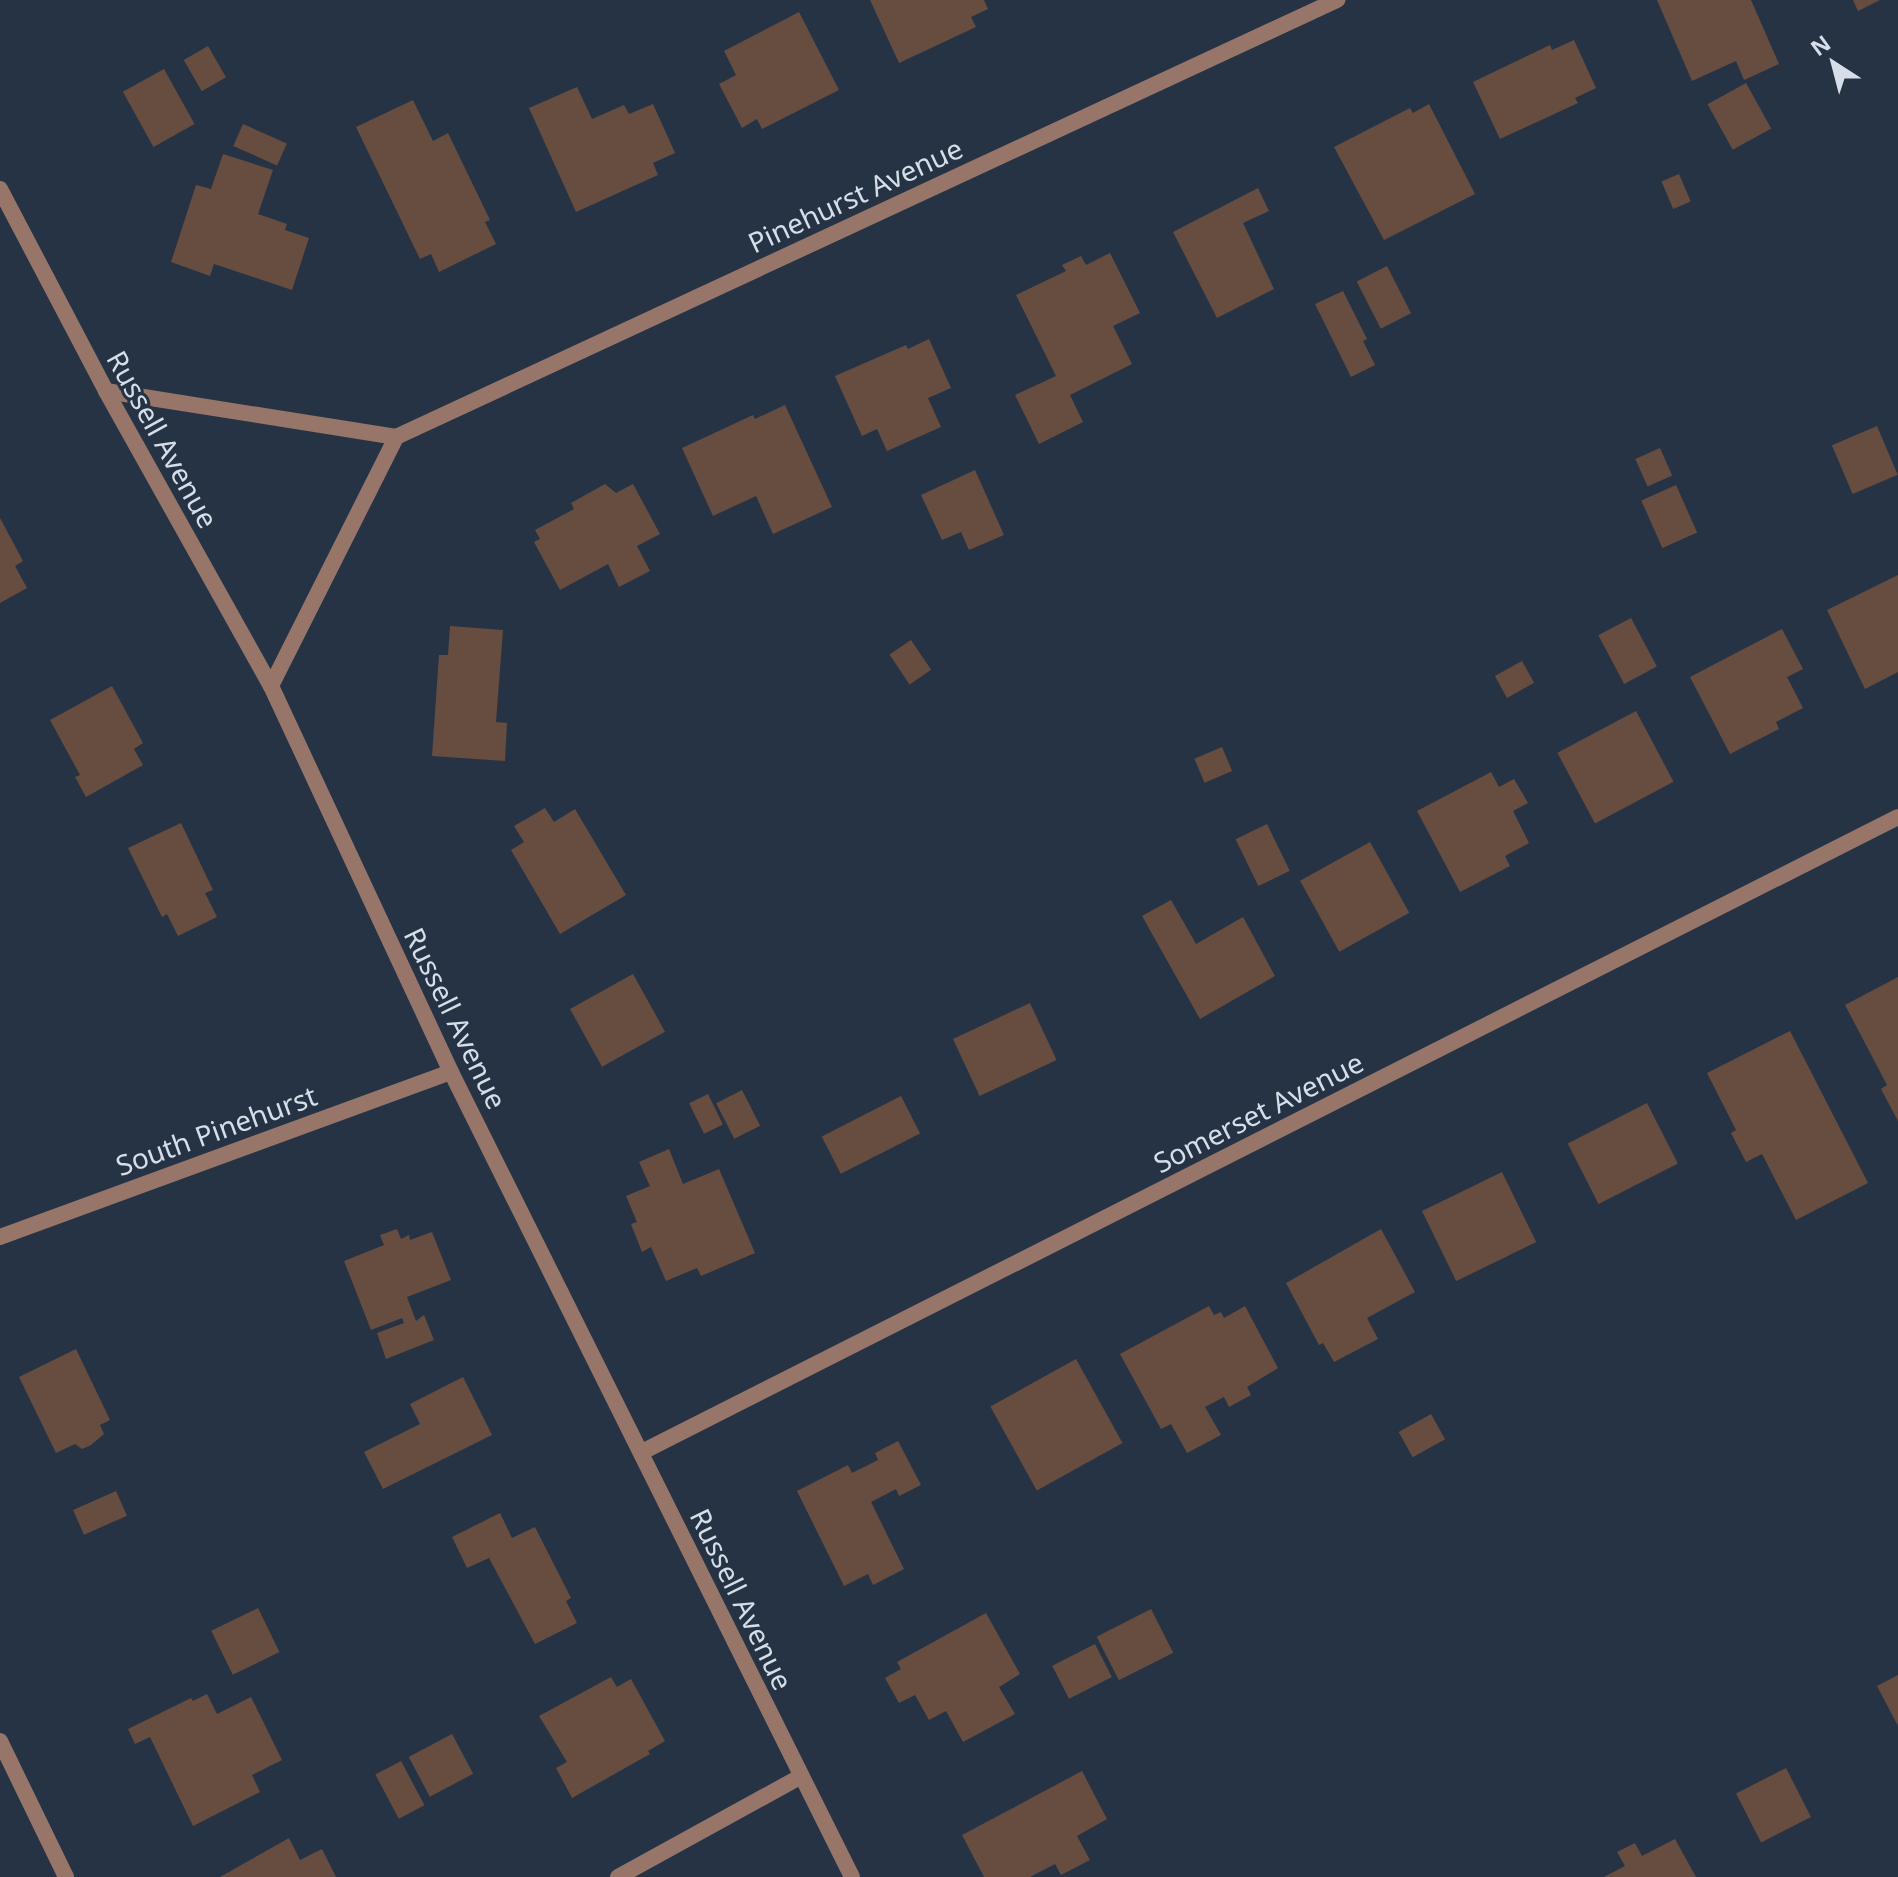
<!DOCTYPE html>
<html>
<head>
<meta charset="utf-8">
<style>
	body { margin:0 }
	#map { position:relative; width:1898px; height:1877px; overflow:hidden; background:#263344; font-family:"Noto Sans",sans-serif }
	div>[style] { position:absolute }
	.building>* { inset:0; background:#674d3f; transform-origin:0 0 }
	.street>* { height:16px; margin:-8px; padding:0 8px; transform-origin:8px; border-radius:8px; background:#977669 }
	span { translate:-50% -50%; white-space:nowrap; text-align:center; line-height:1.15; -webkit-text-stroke:6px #263344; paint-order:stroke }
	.street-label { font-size:28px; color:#d5dee9 }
	.north { position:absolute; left:1794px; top:24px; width:80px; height:80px; -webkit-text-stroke:6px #263344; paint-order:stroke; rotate:324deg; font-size:22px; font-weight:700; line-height:32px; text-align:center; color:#d5dee9 }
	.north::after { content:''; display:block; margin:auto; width:28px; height:36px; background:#d5dee9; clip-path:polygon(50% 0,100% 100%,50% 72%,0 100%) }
</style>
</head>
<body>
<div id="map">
	<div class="building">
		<i style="clip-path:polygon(870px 0,984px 0,988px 9px,971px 17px,976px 27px,899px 63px)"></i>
		<i style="clip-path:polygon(1657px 0,1751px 0,1779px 64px,1744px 80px,1736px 61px,1692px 81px)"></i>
		<i style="clip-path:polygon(1853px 0,1880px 0,1858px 11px)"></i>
		<i style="clip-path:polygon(799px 12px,839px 90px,762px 129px,757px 119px,742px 128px,719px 84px,736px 75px,724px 51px)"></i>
		<i style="clip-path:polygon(1574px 40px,1596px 88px,1575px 98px,1578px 103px,1500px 139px,1473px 82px,1550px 45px,1552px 50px)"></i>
		<i style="left:208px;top:46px;width:36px;height:28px;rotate:60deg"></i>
		<i style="left:164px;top:69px;width:63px;height:47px;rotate:61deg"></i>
		<i style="left:1746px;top:83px;width:52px;height:44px;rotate:61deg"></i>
		<i style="clip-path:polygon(577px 87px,592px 119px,624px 105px,629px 114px,653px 104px,675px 153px,653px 163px,658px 175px,576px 212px,529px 108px)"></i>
		<i style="clip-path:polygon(413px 100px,433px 141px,448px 133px,490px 220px,485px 222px,496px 244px,439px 272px,431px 254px,420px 259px,356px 127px)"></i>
		<i style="clip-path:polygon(1429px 104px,1475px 194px,1384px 240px,1334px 147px,1410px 108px,1413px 113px)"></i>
		<i style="left:243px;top:124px;width:48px;height:24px;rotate:24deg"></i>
		<i style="clip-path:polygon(223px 154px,273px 170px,258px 214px,287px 224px,285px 230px,309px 238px,292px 290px,214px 264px,210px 276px,171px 262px,196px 185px,211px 189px)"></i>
		<i style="left:1679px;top:174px;width:30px;height:19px;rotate:67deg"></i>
		<i style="clip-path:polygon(1258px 188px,1269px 211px,1243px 223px,1274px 289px,1217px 318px,1173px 232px)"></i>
		<i style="clip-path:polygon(1110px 253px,1140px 313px,1113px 326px,1132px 364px,1070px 395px,1083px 422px,1039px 444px,1015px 395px,1056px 376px,1016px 295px,1066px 271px,1062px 265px,1081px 256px,1086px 265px)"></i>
		<i style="left:1387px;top:266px;width:53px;height:34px;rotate:63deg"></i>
		<i style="clip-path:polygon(1343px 291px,1367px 339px,1363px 341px,1375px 365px,1351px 377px,1315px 304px)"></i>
		<i style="clip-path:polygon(929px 339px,951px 388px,928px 398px,941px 427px,887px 451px,877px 429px,862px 436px,835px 376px,906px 345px,908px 349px)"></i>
		<i style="clip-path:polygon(785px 405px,832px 507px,773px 534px,756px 496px,713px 516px,682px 448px,753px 415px,755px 419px)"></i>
		<i style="left:1877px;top:426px;width:53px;height:49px;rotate:67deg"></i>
		<i style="left:1660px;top:448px;width:30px;height:27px;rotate:66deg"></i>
		<i style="clip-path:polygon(975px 470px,1004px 535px,969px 550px,961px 532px,942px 540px,921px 495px)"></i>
		<i style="clip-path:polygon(605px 484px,616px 493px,633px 484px,660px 534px,637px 546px,650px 571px,619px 587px,608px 564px,560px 590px,534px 542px,540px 539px,535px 530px,574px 509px,571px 503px)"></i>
		<i style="left:1676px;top:485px;width:52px;height:38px;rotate:66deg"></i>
		<i style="clip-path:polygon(0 518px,23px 561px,15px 566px,27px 588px,0 603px)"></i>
		<i style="clip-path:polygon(1898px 575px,1898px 672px,1865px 689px,1827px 610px)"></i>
		<i style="left:1631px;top:618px;width:55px;height:37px;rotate:62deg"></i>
		<i style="clip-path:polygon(450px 626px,503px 630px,496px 722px,507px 723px,505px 761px,432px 756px,439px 655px,448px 655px)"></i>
		<i style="clip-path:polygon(1782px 629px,1803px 669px,1787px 677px,1803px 708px,1776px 722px,1779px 729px,1730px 754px,1690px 677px)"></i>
		<i style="left:911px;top:640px;width:36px;height:26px;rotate:56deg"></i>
		<i style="left:1522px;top:661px;width:25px;height:31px;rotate:61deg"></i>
		<i style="clip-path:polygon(112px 686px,143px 743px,134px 749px,143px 765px,86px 797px,75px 777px,80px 775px,50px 720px)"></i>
		<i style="left:1636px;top:711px;width:80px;height:89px;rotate:62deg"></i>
		<i style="left:1222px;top:747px;width:26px;height:30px;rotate:67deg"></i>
		<i style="clip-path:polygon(1491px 772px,1499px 787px,1514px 779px,1528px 803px,1513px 811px,1529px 843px,1505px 856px,1510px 866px,1460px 892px,1417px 811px)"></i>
		<i style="clip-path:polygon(545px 808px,554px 822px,575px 809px,626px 895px,560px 934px,511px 850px,524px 842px,514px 826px)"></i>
		<i style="clip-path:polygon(181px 823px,213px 890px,205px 893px,217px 917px,178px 936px,167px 914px,162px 917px,128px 848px)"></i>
		<i style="left:1267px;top:824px;width:52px;height:35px;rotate:64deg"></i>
		<i style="left:1370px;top:842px;width:81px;height:80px;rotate:61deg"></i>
		<i style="clip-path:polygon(1171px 900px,1196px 944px,1243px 917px,1275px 976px,1200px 1019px,1142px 916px)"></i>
		<i style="left:633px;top:974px;width:66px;height:72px;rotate:61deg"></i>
		<i style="clip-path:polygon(1898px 977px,1898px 1121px,1881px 1089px,1887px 1085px,1845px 1005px)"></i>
		<i style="left:1030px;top:1003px;width:63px;height:85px;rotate:65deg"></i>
		<i style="clip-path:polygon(1790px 1031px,1868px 1183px,1796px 1220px,1762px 1154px,1746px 1162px,1731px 1133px,1736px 1130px,1707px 1073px)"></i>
		<i style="left:742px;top:1090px;width:40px;height:29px;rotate:63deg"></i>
		<i style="left:708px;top:1094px;width:34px;height:21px;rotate:64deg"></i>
		<i style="left:901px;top:1096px;width:42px;height:89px;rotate:63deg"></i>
		<i style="left:1647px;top:1103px;width:68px;height:89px;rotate:63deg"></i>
		<i style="clip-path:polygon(669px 1149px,683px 1184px,719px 1169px,755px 1253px,701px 1276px,697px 1268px,666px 1281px,651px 1247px,642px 1252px,631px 1224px,637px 1222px,626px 1196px,650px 1186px,639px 1162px)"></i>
		<i style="left:1502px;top:1172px;width:78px;height:89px;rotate:64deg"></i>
		<i style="clip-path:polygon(397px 1229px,401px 1239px,409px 1235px,410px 1240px,432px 1232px,451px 1280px,407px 1297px,416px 1321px,424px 1315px,434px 1340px,386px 1359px,377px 1333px,404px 1323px,402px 1318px,371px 1330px,344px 1261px,384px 1245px,380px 1235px)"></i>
		<i style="clip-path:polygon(1381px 1229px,1415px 1292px,1367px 1318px,1378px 1339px,1334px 1362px,1323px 1343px,1319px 1345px,1286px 1283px)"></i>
		<i style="clip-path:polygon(1209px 1306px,1214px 1315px,1221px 1312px,1224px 1318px,1245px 1306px,1278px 1368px,1247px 1387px,1251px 1395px,1229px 1407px,1224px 1397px,1205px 1407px,1221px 1435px,1187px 1453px,1171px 1424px,1161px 1429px,1120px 1354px)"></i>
		<i style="clip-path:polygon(76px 1349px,110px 1420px,100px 1425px,104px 1434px,91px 1445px,82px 1449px,75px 1444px,56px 1453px,19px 1377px)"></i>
		<i style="left:1076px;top:1359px;width:96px;height:98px;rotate:61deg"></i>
		<i style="clip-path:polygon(463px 1377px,492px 1435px,383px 1489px,364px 1452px,420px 1424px,410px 1404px)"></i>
		<i style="left:1431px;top:1414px;width:29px;height:37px;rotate:61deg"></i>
		<i style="clip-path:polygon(898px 1441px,921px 1485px,899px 1496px,896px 1489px,871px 1502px,904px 1569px,873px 1585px,868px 1574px,844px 1586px,797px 1491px,848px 1465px,852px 1473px,878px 1460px,875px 1453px)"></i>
		<i style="left:116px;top:1491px;width:27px;height:47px;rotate:66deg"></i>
		<i style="clip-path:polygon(500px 1513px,512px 1538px,535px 1527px,571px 1598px,566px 1601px,577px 1623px,535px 1644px,489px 1558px,467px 1568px,452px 1537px)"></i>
		<i style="left:258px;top:1608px;width:49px;height:52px;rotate:64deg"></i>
		<i style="left:1151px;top:1609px;width:49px;height:61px;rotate:63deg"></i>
		<i style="clip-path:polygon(986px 1613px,1020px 1674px,999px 1687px,1015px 1714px,963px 1742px,946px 1711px,929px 1720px,915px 1695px,899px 1703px,885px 1678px,901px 1669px,897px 1662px)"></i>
		<i style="left:1095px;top:1644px;width:37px;height:48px;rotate:63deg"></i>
		<i style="clip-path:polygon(1898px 1675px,1898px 1726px,1877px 1686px)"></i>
		<i style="clip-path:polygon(611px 1677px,617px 1687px,631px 1679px,665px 1741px,648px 1751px,650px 1754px,572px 1798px,556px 1768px,567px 1762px,539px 1716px)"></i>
		<i style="clip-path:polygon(207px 1694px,217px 1714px,251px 1697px,282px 1760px,252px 1775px,260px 1792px,193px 1826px,150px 1737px,135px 1744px,128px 1729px,191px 1698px,193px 1701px)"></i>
		<i style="left:452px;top:1734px;width:45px;height:49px;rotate:62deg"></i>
		<i style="left:401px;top:1761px;width:50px;height:29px;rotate:62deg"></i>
		<i style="left:1786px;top:1768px;width:55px;height:56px;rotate:63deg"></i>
		<i style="clip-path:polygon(1082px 1771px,1107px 1819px,1077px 1836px,1090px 1860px,1061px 1875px,1055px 1864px,1030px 1877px,984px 1877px,962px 1835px)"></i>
		<i style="clip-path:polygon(289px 1838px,300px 1860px,322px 1849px,336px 1877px,220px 1877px)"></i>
		<i style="clip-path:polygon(1675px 1839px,1696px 1877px,1604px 1877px,1625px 1866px,1617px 1852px,1635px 1843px,1642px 1856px)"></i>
	</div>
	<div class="street">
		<i style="left:0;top:189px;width:228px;rotate:62.3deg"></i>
		<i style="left:106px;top:391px;width:338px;rotate:60.8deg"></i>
		<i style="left:271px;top:686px;width:426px;rotate:65deg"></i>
		<i style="left:451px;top:1072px;width:899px;rotate:63.52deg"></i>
		<i style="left:106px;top:391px;width:294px;rotate:9deg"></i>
		<i style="left:396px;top:437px;width:1038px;rotate:-24.91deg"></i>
		<i style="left:271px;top:686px;width:279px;rotate:-63.3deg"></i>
		<i style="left:0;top:1237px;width:480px;rotate:-20.1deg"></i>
		<i style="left:642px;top:1452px;width:1407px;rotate:-26.82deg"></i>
		<i style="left:0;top:1741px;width:151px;rotate:64.1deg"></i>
		<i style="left:618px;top:1877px;width:208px;rotate:-28.8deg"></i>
	</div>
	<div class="street-label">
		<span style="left:855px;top:195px;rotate:-25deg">Pinehurst Avenue</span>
		<span style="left:163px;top:439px;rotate:61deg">Russell Avenue</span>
		<span style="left:456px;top:1018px;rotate:64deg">Russell Avenue</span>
		<span style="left:1258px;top:1112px;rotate:-27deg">Somerset Avenue</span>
		<span style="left:216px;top:1130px;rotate:-20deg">South Pinehurst</span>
		<span style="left:742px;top:1599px;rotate:64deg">Russell Avenue</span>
	</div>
	<div class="north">N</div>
</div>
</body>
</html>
